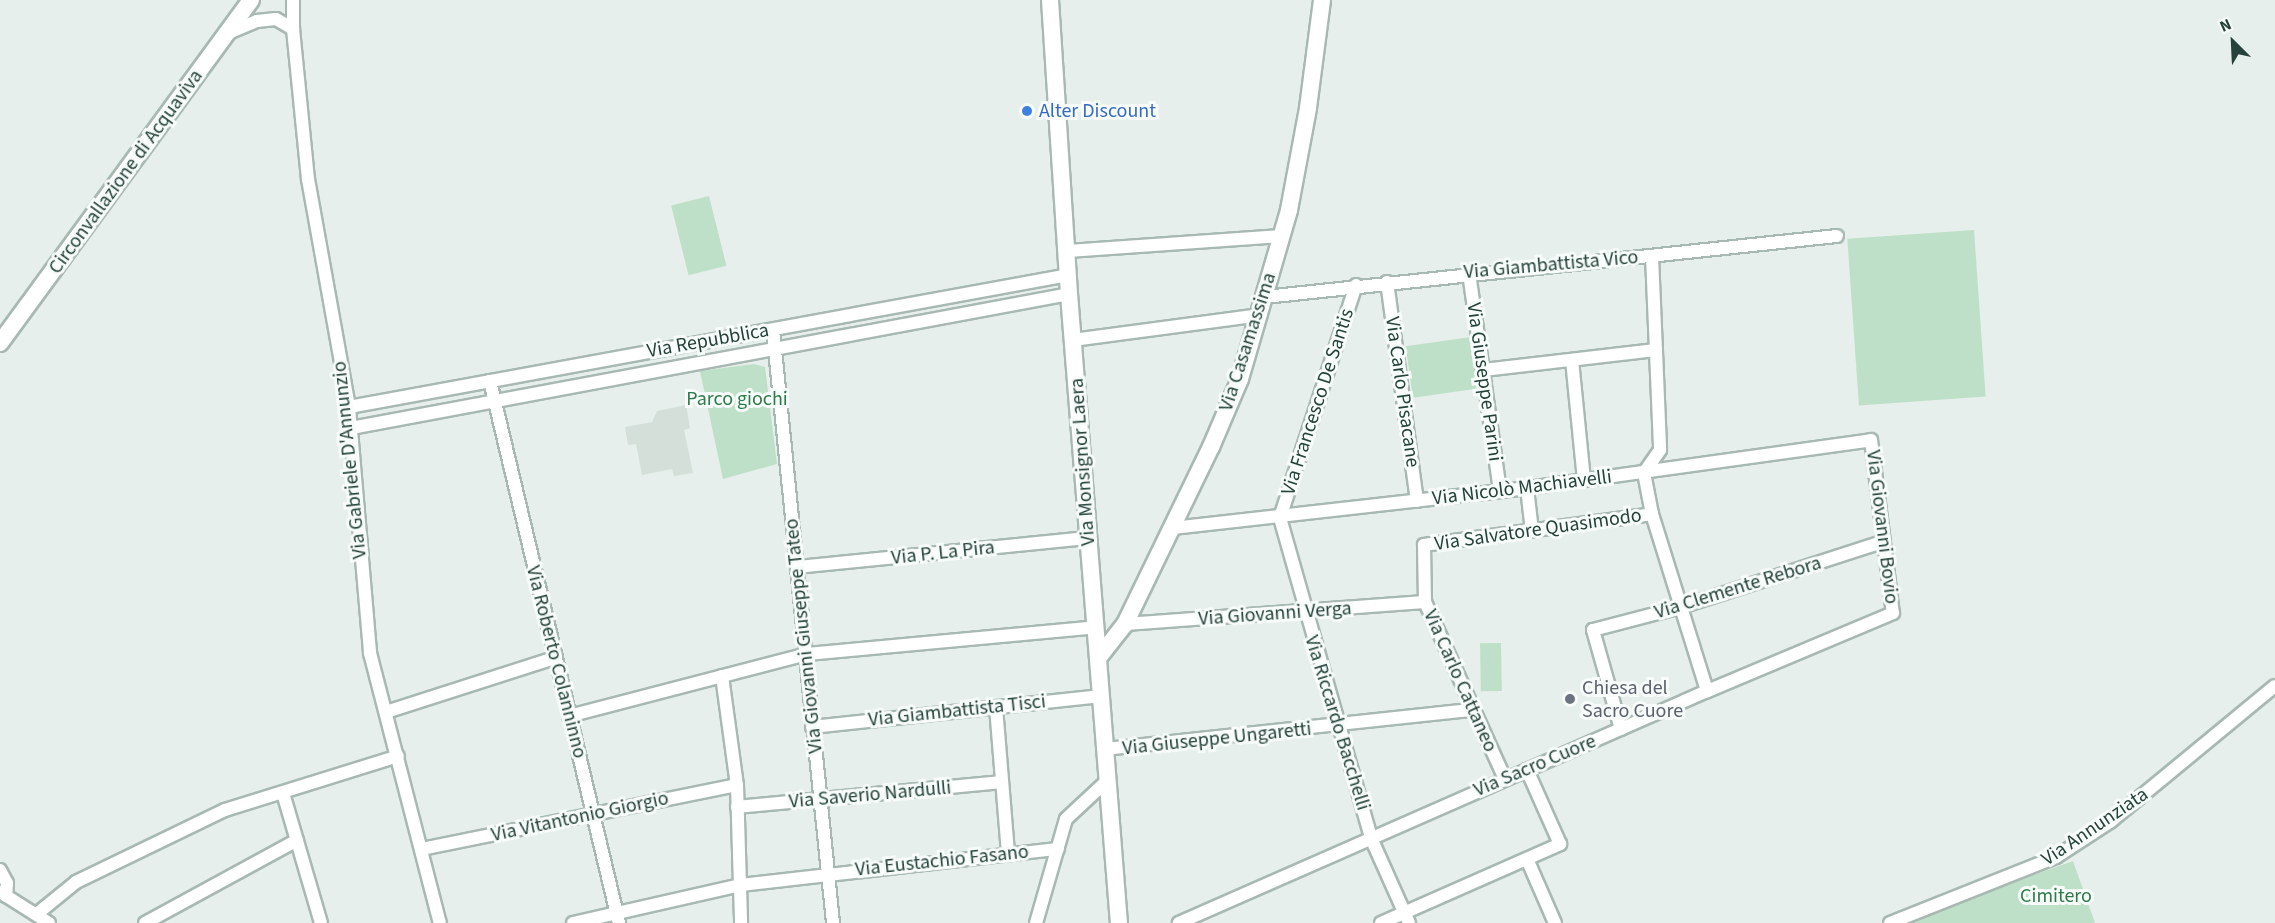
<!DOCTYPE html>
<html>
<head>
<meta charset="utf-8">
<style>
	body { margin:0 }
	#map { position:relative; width:2275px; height:923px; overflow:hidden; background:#e6efeb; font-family:"Source Sans 3",sans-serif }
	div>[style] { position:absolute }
	.built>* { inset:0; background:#d4dfda }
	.green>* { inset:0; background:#bfe0c8; transform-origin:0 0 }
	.roads { filter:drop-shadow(2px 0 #a8b8b2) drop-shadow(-2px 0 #a8b8b2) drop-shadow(0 2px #a8b8b2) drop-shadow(0 -2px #a8b8b2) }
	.street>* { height:12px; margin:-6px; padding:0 6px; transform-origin:6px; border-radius:6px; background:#fff }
	.secondary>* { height:16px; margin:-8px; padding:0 8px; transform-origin:8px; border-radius:8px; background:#fff }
	.dots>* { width:16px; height:16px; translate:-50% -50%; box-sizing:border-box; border:3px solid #f7fbf9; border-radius:50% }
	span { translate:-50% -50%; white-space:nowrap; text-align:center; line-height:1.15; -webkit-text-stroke:6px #f7fbf9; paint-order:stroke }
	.shop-label { font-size:20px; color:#366cbe }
	.left { translate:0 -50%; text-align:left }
	.street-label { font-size:20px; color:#24423a }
	.park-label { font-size:20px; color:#2d7a4b }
	.worship-label { font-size:20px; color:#5b616d }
	.north { position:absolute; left:2203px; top:12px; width:60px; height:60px; -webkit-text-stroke:4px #f7fbf9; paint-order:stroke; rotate:336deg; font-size:16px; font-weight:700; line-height:24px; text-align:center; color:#24423a }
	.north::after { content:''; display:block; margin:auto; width:21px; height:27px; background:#24423a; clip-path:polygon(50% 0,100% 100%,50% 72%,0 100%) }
</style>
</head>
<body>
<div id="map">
	<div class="built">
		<i style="clip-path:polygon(686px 405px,690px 428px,684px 430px,693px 473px,674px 476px,672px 469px,642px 475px,636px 444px,628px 445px,625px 427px,652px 422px,657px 411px)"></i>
	</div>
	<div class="green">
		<i style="left:709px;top:196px;width:72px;height:39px;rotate:76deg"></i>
		<i style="left:1974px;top:230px;width:167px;height:127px;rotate:86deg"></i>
		<i style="left:1478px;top:336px;width:52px;height:73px;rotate:82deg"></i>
		<i style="clip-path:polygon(754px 364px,765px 367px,777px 464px,723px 479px,700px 371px)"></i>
		<i style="left:1501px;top:643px;width:48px;height:21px;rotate:89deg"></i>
		<i style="clip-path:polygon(2073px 861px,2095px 923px,1911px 923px,1910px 920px)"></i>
	</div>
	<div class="roads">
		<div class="street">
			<i style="left:293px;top:0;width:29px;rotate:90deg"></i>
			<i style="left:226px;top:34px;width:34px;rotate:-23deg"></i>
			<i style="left:257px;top:21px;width:19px;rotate:-6deg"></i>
			<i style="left:276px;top:19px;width:20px;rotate:30deg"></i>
			<i style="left:293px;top:29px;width:151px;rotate:84.3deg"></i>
			<i style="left:308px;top:179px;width:232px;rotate:79.8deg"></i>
			<i style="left:349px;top:407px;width:247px;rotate:85.1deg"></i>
			<i style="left:370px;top:653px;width:279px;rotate:75.5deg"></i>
			<i style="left:1067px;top:251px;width:216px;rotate:-4deg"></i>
			<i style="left:1652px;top:256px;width:194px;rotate:87.6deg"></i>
			<i style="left:1660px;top:450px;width:28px;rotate:125deg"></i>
			<i style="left:1644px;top:473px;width:42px;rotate:79deg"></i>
			<i style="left:1652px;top:514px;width:185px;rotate:72.7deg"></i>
			<i style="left:1469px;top:273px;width:220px;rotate:81.9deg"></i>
			<i style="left:1387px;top:282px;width:221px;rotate:82.2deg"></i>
			<i style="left:1356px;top:285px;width:245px;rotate:108.1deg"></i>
			<i style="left:1280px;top:518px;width:333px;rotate:74.1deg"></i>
			<i style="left:1371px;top:838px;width:93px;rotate:65.9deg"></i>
			<i style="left:1265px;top:297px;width:575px;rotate:-6.09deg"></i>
			<i style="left:773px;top:330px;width:596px;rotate:84.22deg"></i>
			<i style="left:1073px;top:340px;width:189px;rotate:-7.6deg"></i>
			<i style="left:1572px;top:360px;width:121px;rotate:84.3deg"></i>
			<i style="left:1483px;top:370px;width:174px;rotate:-6.6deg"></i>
			<i style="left:490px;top:381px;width:557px;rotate:76.61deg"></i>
			<i style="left:349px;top:407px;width:731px;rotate:-10.4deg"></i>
			<i style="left:351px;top:428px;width:730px;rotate:-10.57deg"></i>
			<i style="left:1527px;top:488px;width:43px;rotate:83.4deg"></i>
			<i style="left:1172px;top:528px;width:357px;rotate:-6.4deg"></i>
			<i style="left:1527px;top:488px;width:347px;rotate:-7.9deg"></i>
			<i style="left:1871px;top:440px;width:174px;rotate:82.8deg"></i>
			<i style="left:1893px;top:613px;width:202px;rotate:157.2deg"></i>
			<i style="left:1707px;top:691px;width:577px;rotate:156.28deg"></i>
			<i style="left:797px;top:567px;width:293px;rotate:-5.7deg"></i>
			<i style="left:1125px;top:624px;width:301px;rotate:-4.2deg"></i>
			<i style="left:722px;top:676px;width:110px;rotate:82.2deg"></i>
			<i style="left:737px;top:785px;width:138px;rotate:88.3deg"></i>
			<i style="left:996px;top:707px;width:147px;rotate:85.3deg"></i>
			<i style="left:386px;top:712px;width:176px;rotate:-17.8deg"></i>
			<i style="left:569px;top:716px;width:246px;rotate:-14.6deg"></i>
			<i style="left:807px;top:654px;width:290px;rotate:-5.3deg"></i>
			<i style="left:812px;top:727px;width:291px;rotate:-6.1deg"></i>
			<i style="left:1621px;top:729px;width:103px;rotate:-105.8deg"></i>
			<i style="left:1593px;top:630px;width:91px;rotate:-14.6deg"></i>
			<i style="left:1681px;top:607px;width:211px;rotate:-17.9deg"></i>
			<i style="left:1105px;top:749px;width:368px;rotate:-6.1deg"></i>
			<i style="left:1505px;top:779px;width:194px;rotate:-114.3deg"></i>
			<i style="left:1425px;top:602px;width:57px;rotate:-91deg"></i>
			<i style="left:1424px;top:545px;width:230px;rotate:-7.7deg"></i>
			<i style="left:283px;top:793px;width:135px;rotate:73.7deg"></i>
			<i style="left:737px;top:807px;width:266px;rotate:-5.4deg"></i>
			<i style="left:422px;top:849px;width:321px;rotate:-11.5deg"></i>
			<i style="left:1527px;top:859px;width:70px;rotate:66.4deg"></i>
			<i style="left:0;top:870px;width:15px;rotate:62deg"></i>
			<i style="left:7px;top:883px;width:13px;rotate:94deg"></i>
			<i style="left:0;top:892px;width:58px;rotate:32.3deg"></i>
			<i style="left:38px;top:913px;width:49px;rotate:-39.2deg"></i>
			<i style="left:76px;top:882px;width:165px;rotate:-25.8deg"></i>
			<i style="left:225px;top:810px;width:181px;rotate:-17.3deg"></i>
			<i style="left:145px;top:923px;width:173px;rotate:-28.6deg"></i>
			<i style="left:573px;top:923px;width:171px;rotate:-12.8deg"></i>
			<i style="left:740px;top:885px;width:320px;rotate:-6.5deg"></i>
			<i style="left:1036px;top:923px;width:108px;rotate:-73.9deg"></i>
			<i style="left:1066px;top:819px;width:57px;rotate:-42.9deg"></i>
			<i style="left:1381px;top:923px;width:196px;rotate:-23.8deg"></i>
			<i style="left:1560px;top:844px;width:81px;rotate:-114deg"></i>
			<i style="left:1890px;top:923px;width:179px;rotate:-21.7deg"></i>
			<i style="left:2056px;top:857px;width:66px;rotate:-33.2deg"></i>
			<i style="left:2111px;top:821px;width:212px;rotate:-39.5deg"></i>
		</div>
		<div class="secondary">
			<i style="left:1050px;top:0;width:295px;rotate:86.3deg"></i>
			<i style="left:1069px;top:294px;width:631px;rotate:85.46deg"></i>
			<i style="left:0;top:343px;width:425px;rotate:-53.8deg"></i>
			<i style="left:1099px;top:657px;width:42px;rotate:-51.8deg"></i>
			<i style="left:1125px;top:624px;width:197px;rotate:-64.1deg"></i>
			<i style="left:1211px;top:447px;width:74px;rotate:-66.9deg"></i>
			<i style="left:1240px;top:379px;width:176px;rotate:-73.8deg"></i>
			<i style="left:1289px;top:210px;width:104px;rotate:-79.4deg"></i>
			<i style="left:1308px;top:108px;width:109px;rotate:-82.6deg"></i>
		</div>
	</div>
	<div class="dots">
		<i style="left:1027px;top:111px;background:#3f7fe0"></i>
		<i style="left:1570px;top:699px;background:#6b7280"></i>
	</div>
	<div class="shop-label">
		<span class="left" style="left:1039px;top:111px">Alter Discount</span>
	</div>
	<div class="street-label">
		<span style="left:126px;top:172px;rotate:-54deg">Circonvallazione di Acquaviva</span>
		<span style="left:1551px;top:265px;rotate:-5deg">Via Giambattista Vico</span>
		<span style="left:708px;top:341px;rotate:-10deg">Via Repubblica</span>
		<span style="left:1248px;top:342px;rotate:-72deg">Via Casamassima</span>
		<span style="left:1484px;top:382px;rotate:82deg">Via Giuseppe Parini</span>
		<span style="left:1402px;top:392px;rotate:82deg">Via Carlo Pisacane</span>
		<span style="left:1318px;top:402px;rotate:-72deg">Via Francesco De Santis</span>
		<span style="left:350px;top:460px;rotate:-96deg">Via Gabriele D'Annunzio</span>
		<span style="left:1083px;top:462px;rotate:-94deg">Via Monsignor Laera</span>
		<span style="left:1522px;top:488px;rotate:-7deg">Via Nicolò Machiavelli</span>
		<span style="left:1882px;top:527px;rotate:83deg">Via Giovanni Bovio</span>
		<span style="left:1538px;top:530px;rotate:-8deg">Via Salvatore Quasimodo</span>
		<span style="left:943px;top:553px;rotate:-6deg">Via P. La Pira</span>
		<span style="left:1738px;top:588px;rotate:-17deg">Via Clemente Rebora</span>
		<span style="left:1275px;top:614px;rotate:-4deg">Via Giovanni Verga</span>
		<span style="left:804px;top:636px;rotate:-96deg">Via Giovanni Giuseppe Tateo</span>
		<span style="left:556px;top:662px;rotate:76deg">Via Roberto Colanninno</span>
		<span style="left:1460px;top:681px;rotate:66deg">Via Carlo Cattaneo</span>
		<span style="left:957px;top:711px;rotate:-6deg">Via Giambattista Tisci</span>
		<span style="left:1337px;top:723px;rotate:73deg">Via Riccardo Bacchelli</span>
		<span style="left:1217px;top:739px;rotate:-6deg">Via Giuseppe Ungaretti</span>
		<span style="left:1535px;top:766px;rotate:-23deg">Via Sacro Cuore</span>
		<span style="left:870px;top:795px;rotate:-5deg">Via Saverio Nardulli</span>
		<span style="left:580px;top:817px;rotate:-12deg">Via Vitantonio Giorgio</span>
		<span style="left:2095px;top:827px;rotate:-34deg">Via Annunziata</span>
		<span style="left:942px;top:861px;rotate:-6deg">Via Eustachio Fasano</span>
	</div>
	<div class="park-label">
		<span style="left:737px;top:399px">Parco giochi</span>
		<span style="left:2056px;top:896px">Cimitero</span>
	</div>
	<div class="worship-label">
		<span class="left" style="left:1582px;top:700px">Chiesa del<br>Sacro Cuore</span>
	</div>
	<div class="north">N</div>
</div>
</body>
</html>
